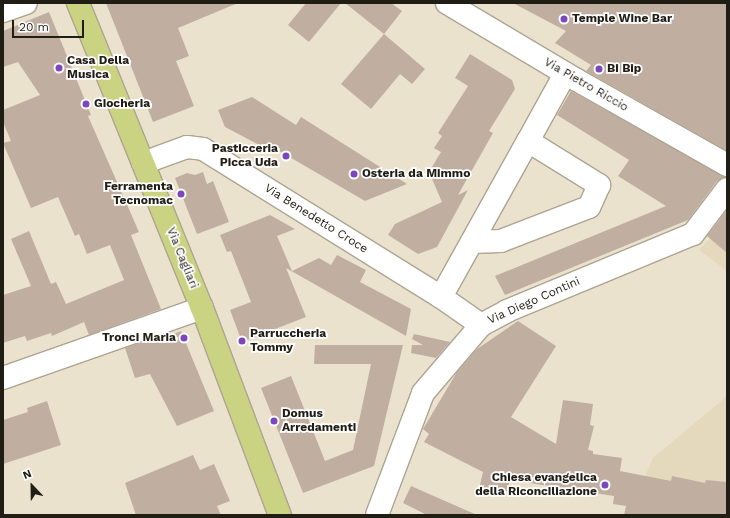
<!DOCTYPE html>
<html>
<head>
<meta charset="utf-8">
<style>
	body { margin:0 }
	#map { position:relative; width:730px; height:518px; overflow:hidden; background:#ebe2ce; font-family:"Work Sans",sans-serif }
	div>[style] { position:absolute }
	.built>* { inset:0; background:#e4d8bd }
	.building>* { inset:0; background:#c0aea1 }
	.roads { filter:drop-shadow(1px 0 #ada492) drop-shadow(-1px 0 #ada492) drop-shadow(0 1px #ada492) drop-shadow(0 -1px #ada492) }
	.minor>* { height:22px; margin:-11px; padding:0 11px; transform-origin:11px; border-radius:11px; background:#fff }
	.major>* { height:22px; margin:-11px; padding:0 11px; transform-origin:11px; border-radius:11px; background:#cad382 }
	.dots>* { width:11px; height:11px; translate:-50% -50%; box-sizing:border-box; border:2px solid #fff; border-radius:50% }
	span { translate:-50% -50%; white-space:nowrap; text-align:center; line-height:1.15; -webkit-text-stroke:3.5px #fff; paint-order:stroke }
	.poi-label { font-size:12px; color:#201d15; font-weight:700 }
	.left { translate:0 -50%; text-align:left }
	.right { translate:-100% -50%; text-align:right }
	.street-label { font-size:12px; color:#201d15 }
	.frame { position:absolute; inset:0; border:4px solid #201d15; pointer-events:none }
	.north { position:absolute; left:12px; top:466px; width:40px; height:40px; -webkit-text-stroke:3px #fff; paint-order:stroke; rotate:338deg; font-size:11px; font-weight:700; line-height:16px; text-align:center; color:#201d15 }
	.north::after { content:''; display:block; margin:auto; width:14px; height:18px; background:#201d15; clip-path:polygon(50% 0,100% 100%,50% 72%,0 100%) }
	.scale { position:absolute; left:12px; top:20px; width:72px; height:18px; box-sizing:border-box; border:2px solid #201d15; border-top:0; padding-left:5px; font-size:12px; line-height:14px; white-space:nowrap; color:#201d15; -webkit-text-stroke:3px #fff; paint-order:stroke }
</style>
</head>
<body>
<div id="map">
	<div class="built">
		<i style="clip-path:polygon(727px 221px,727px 271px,699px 250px)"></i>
		<i style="clip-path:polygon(727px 396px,727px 515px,628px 515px,653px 458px)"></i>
	</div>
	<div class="building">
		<i style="clip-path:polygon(106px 3px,238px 3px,178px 28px,189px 56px,176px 61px,194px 106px,153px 122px)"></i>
		<i style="clip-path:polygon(306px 3px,341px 3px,309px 42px,288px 25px)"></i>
		<i style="clip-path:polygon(345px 3px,391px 3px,402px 11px,384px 34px)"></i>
		<i style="clip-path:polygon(513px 3px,727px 3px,727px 151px,586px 71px,591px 65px,555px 43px,566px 31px)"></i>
		<i style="clip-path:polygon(49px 12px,91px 115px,88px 116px,139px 232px,131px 235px,161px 309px,89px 335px,84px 322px,52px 336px,51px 333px,27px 341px,25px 336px,3px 343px,3px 295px,31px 286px,11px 239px,29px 231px,51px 284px,56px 282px,66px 304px,124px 280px,110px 245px,87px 254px,79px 234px,75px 236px,58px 197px,31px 208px,3px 143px,11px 141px,3px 122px,3px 110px,40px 95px,18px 62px,3px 67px,3px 31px)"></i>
		<i style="clip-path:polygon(384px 34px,425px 69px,412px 84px,400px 74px,371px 109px,341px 84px)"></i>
		<i style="clip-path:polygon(470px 54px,512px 80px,515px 89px,489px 131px,493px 133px,458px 195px,468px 190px,437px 247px,418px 254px,388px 235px,395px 224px,442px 202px,429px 172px,441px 152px,434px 148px,442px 136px,438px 133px,468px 86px,455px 78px)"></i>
		<i style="clip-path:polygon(571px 91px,725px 177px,717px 181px,688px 220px,505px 295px,495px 276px,666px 206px,618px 176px,629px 160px,557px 115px)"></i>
		<i style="clip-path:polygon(252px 97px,296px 125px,301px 117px,407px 184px,365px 201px,269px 145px,267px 149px,225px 127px,218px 110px)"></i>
		<i style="clip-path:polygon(203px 172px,207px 184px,213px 181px,229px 222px,197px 234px,175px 178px,187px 173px,195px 175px)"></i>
		<i style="clip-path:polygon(727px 210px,727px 253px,707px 236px)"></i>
		<i style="clip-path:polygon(270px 215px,295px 229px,277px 236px,292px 271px,319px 258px,331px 265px,337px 255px,366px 270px,360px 282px,411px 309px,406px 336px,286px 268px,306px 317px,242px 342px,230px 310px,251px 302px,231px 251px,227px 252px,220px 235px)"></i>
		<i style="clip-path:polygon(518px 321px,556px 346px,511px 417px,556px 444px,563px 400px,593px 404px,590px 425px,594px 426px,588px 450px,593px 451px,593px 454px,622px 458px,620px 471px,671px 481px,672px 476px,705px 483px,706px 480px,727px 482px,727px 515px,624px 515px,626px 506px,613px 504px,614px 496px,510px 480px,506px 495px,479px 489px,483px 472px,424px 442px,429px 434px,423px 429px,457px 372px,477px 349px)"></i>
		<i style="clip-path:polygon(181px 331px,214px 411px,177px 426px,150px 374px,135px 378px,125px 348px,170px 332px,171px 335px)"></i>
		<i style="clip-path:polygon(414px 334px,450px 342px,436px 358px,411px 353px,412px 345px,423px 345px,412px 339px)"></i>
		<i style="clip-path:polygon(315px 345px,403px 345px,374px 466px,303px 493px,261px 388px,291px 376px,325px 461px,353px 450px,371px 364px,314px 364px)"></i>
		<i style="clip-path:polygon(47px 401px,61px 445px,3px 464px,3px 420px,28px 412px,27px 408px)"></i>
		<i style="clip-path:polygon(193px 455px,200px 470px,214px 464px,230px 501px,217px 506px,221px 515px,136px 515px,125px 483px)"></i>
		<i style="clip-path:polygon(411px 486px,477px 515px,427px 515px,403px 503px)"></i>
	</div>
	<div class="roads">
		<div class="minor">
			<i style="left:447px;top:3px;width:149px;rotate:30.7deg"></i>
			<i style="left:575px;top:79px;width:175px;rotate:29.5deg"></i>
			<i style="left:3px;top:11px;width:24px;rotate:-19deg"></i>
			<i style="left:528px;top:141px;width:77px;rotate:-61.1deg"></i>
			<i style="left:143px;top:163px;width:47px;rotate:-20deg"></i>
			<i style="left:187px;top:147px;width:16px;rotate:7deg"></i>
			<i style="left:203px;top:149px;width:280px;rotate:31.9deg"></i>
			<i style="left:441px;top:297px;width:49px;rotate:35deg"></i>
			<i style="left:441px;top:297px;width:179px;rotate:-60.9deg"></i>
			<i style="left:528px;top:141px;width:84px;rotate:31.8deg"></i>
			<i style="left:599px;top:185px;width:24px;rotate:114deg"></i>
			<i style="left:589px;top:207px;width:94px;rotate:158.9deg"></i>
			<i style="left:501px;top:241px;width:29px;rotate:178deg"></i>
			<i style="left:3px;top:378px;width:211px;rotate:-19.4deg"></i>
			<i style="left:377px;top:515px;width:130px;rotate:-69.3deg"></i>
			<i style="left:423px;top:393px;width:89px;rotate:-49.5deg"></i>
			<i style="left:481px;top:325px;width:30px;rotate:-28deg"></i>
			<i style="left:507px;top:311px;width:201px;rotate:-22.5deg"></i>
			<i style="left:693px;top:234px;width:56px;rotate:-52.9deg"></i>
		</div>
		<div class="major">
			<i style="left:78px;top:3px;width:329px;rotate:67.9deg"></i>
			<i style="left:202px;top:308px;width:221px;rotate:69.4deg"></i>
		</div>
	</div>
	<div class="dots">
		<i style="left:564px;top:19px;background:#7d46bc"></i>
		<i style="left:59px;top:68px;background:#7d46bc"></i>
		<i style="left:599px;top:69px;background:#7d46bc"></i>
		<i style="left:86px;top:104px;background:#7d46bc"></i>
		<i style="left:286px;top:156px;background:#7d46bc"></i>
		<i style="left:354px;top:174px;background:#7d46bc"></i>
		<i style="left:181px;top:194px;background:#7d46bc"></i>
		<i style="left:184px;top:338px;background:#7d46bc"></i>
		<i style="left:242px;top:341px;background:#7d46bc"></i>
		<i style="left:274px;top:421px;background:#7d46bc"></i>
		<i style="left:605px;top:485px;background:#7d46bc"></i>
	</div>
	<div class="poi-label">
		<span class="left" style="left:572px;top:19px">Temple Wine Bar</span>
		<span class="left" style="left:67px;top:68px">Casa Della<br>Musica</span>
		<span class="left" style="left:607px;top:69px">Bi Bip</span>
		<span class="left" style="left:94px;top:104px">Giocheria</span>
		<span class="right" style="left:278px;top:156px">Pasticceria<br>Picca Uda</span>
		<span class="left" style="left:362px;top:174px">Osteria da Mimmo</span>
		<span class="right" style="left:173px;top:194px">Ferramenta<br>Tecnomac</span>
		<span class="left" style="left:250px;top:341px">Parruccheria<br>Tommy</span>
		<span class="right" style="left:176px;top:338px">Tronci Maria</span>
		<span class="left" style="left:282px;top:421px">Domus<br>Arredamenti</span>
		<span class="right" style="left:597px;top:485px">Chiesa evangelica<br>della Riconciliazione</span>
	</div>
	<div class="street-label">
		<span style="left:586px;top:85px;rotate:30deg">Via Pietro Riccio</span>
		<span style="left:316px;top:219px;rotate:32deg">Via Benedetto Croce</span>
		<span style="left:182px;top:258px;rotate:68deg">Via Cagliari</span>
		<span style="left:534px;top:301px;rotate:-24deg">Via Diego Contini</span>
	</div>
	<div class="frame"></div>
	<div class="north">N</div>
	<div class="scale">20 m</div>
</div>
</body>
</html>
